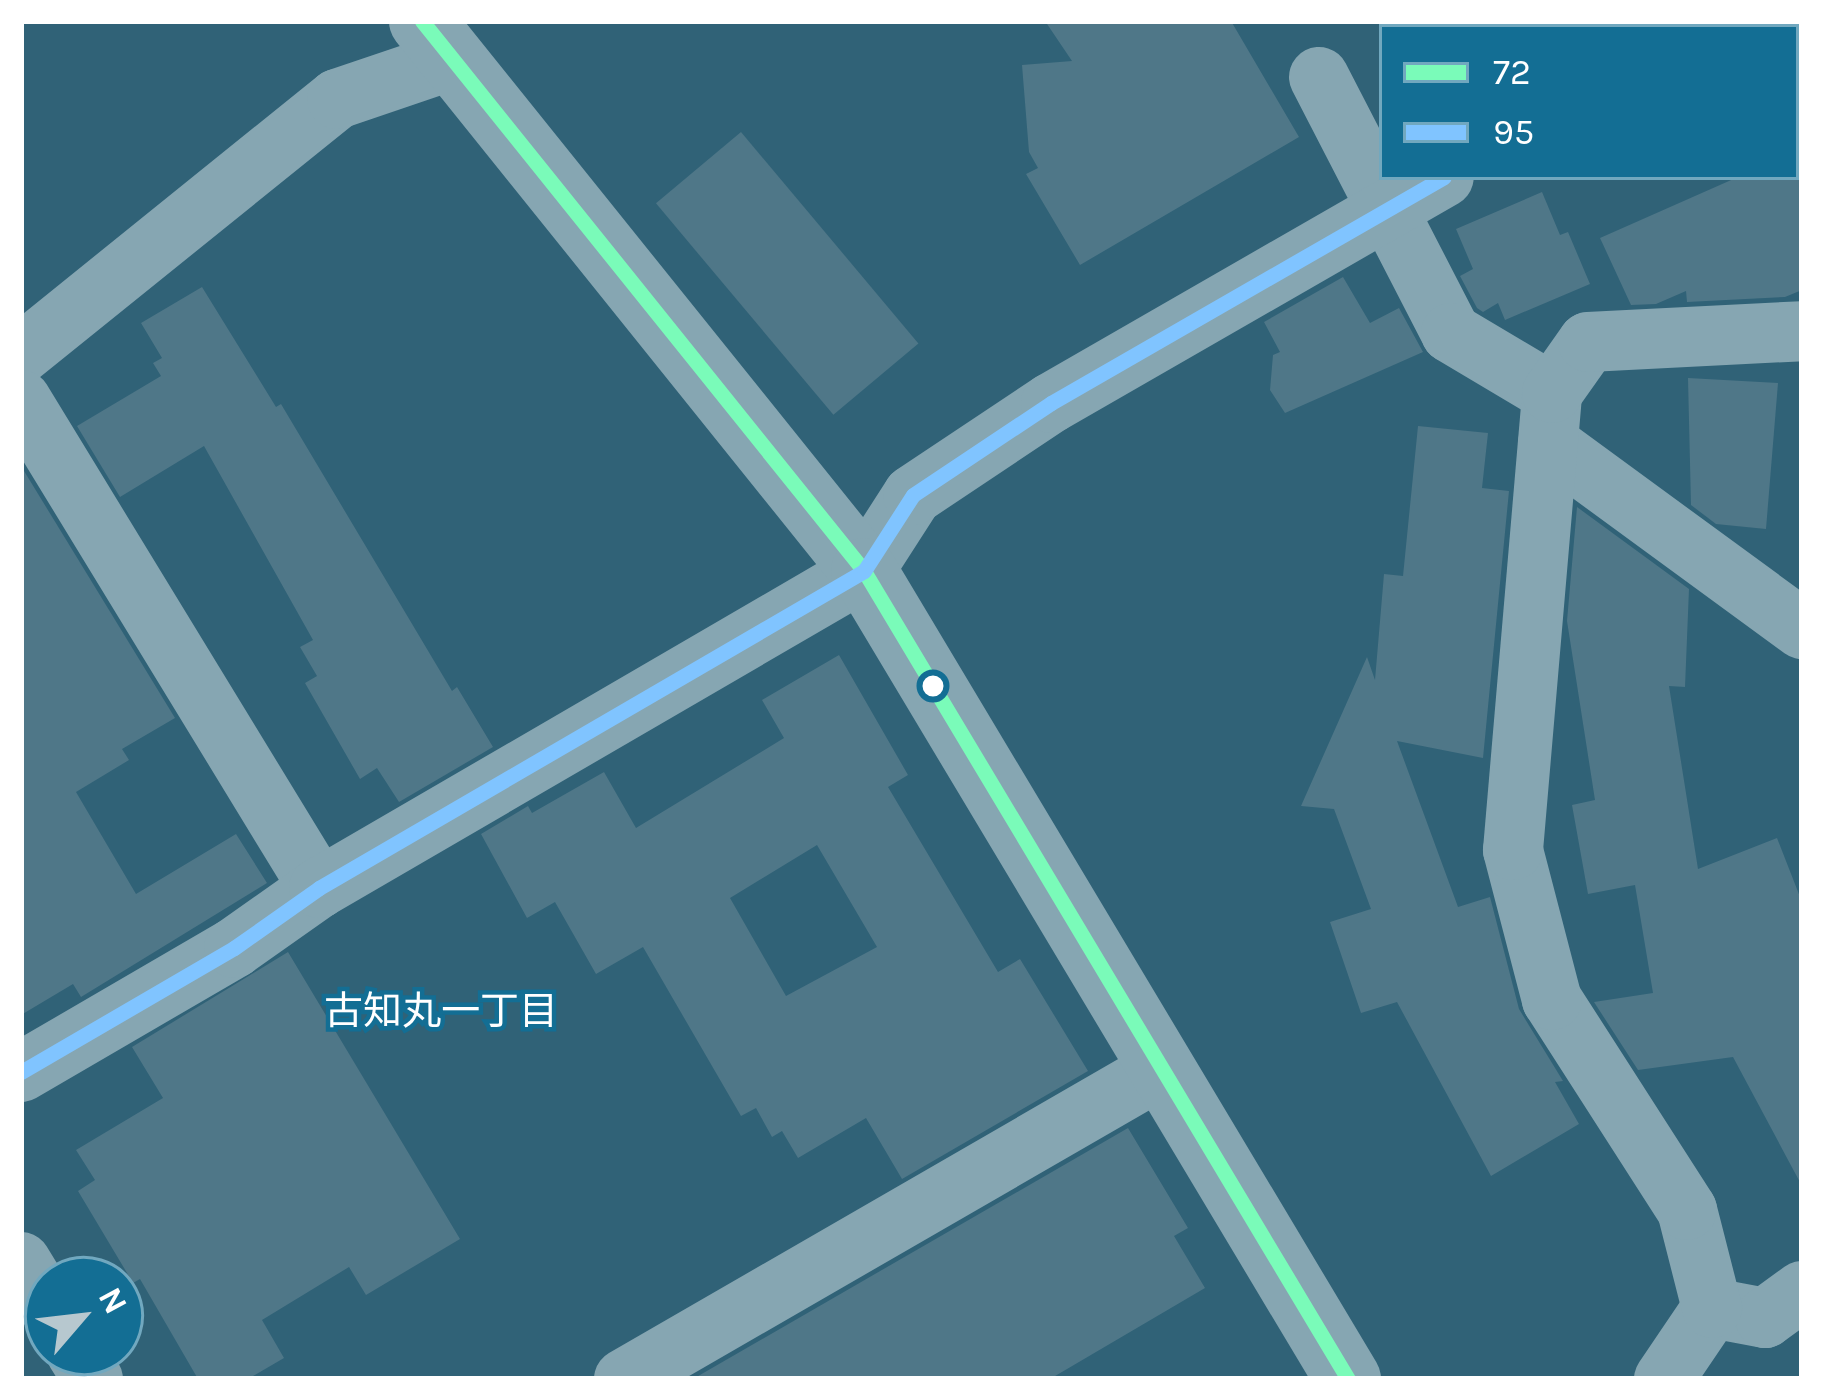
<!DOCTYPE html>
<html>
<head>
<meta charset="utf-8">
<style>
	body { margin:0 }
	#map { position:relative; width:1823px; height:1400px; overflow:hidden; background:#306277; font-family:Karla,"Noto Sans JP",sans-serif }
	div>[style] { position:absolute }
	.building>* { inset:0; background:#4f7788; transform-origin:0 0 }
	.minor>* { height:60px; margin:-30px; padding:0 30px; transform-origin:30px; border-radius:30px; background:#86a6b2 }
	.tertiary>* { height:66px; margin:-33px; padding:0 33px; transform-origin:33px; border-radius:33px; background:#86a6b2 }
	.bus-1>* { height:15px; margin:-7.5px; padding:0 7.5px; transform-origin:7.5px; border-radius:7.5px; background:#7afbb9 }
	.bus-2>* { height:15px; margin:-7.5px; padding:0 7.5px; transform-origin:7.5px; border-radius:7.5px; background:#80c4ff }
	.dots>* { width:33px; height:33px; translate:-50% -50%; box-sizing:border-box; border:6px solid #136e94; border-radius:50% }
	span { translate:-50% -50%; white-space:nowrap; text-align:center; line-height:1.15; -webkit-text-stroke:9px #136e94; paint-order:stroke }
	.neighbourhood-label { font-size:39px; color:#fff }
	.frame { position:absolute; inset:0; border:24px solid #fff; pointer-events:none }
	.legend { position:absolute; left:1379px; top:24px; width:420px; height:156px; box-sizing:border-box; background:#136e94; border:3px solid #71a8bf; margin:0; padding:15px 21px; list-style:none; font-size:36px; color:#fff }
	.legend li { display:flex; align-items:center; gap:24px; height:60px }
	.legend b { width:60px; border:3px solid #71a8bf }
	.north { position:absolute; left:24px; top:1256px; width:120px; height:120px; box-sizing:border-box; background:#136e94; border:3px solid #71a8bf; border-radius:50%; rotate:62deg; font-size:33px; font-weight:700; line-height:48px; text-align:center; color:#fff }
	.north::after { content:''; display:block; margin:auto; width:42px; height:54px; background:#b7c8cf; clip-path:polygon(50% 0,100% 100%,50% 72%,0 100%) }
</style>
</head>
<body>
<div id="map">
	<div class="building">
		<i style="clip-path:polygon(1045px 21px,1231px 21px,1299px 137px,1080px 265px,1026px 174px,1038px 168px,1029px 152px,1022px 65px,1072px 61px)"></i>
		<i style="left:741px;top:132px;width:276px;height:111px;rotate:50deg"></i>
		<i style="clip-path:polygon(1738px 177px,1802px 177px,1802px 290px,1785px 297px,1687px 302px,1686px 291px,1656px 304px,1631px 305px,1600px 238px)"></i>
		<i style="clip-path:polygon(1542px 192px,1560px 235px,1568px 232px,1590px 284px,1505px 320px,1498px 303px,1483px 312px,1477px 308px,1460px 276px,1473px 269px,1456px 229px)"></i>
		<i style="clip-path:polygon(1343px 277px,1370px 323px,1399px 308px,1423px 352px,1285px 413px,1270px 390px,1273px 355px,1280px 352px,1264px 322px)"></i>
		<i style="clip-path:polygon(202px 287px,276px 407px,281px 404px,452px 691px,457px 687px,493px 747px,399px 802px,377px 768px,360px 779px,305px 683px,317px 676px,300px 647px,313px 640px,204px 446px,120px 497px,77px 426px,161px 376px,153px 363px,162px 358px,141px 323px)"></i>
		<i style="clip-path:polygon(1688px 378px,1778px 383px,1766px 529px,1716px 524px,1691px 505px)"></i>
		<i style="clip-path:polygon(1418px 426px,1488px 433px,1482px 488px,1509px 491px,1483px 758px,1397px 741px,1458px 907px,1490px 897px,1519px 1009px,1563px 1081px,1555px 1082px,1579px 1124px,1491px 1176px,1397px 1002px,1361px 1013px,1330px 922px,1371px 909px,1334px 809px,1301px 806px,1367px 657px,1375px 680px,1384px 574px,1403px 576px)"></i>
		<i style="clip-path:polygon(21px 466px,175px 718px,122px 749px,129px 760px,76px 792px,136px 894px,236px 834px,267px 883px,81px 997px,73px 984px,21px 1015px)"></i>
		<i style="clip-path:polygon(1577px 507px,1689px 589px,1685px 687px,1669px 686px,1698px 869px,1777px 838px,1802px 902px,1802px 1186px,1733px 1057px,1638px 1070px,1594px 1002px,1653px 993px,1635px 885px,1588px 894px,1572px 805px,1595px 800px,1567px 621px)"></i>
		<i style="clip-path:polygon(evenodd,839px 655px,908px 775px,888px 787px,998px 972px,1020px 959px,1088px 1071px,902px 1179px,866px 1118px,798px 1158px,782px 1131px,772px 1137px,756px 1108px,741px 1116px,643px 947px,596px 974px,555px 902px,527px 918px,481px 834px,528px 806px,532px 813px,604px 772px,636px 828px,784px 738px,762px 700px,839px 655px,817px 845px,877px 947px,786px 996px,730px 898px,817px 845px)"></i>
		<i style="clip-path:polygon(288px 952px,460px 1239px,366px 1295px,349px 1267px,262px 1320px,284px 1358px,248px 1379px,198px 1379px,140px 1279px,133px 1283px,78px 1191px,95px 1180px,76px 1150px,163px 1098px,132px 1047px)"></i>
		<i style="clip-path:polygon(1128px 1128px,1188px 1228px,1174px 1236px,1205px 1288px,1050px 1379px,693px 1379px)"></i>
	</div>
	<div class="minor">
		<i style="left:1796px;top:28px;width:7px;rotate:-34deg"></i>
		<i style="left:1319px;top:77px;width:288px;rotate:62.7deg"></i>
		<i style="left:1451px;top:333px;width:117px;rotate:30.7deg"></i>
		<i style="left:21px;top:354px;width:406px;rotate:-38.9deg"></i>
		<i style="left:337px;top:99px;width:121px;rotate:-18.7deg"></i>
		<i style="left:21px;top:400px;width:572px;rotate:58.59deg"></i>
		<i style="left:1548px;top:443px;width:315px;rotate:36.2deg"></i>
		<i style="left:21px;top:1072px;width:246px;rotate:-30.2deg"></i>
		<i style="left:234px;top:948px;width:104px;rotate:-35.2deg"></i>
		<i style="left:319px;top:888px;width:630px;rotate:-30.18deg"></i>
		<i style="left:864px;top:571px;width:90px;rotate:-57.2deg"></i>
		<i style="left:913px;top:495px;width:166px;rotate:-33.7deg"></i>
		<i style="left:1051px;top:403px;width:453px;rotate:-29.9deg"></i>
		<i style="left:21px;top:1262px;width:52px;rotate:58.5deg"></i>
		<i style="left:1712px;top:1308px;width:54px;rotate:10.7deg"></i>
		<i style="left:1765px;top:1318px;width:46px;rotate:-36.1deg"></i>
		<i style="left:76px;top:1352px;width:32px;rotate:58deg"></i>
		<i style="left:624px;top:1379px;width:620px;rotate:-30deg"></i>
		<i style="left:1664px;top:1379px;width:86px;rotate:-55.9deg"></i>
		<i style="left:1712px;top:1308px;width:101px;rotate:-104.3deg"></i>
		<i style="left:1687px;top:1210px;width:250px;rotate:-122.7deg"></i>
		<i style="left:1552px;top:1000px;width:155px;rotate:-104.6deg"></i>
		<i style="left:1513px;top:850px;width:459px;rotate:-85.1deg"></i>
		<i style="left:1552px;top:393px;width:62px;rotate:-54.8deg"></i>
		<i style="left:1588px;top:342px;width:214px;rotate:-2.9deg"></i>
	</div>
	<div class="tertiary">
		<i style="left:422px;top:21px;width:706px;rotate:51.21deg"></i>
		<i style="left:864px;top:571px;width:942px;rotate:59.08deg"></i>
	</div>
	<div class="bus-1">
		<i style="left:422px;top:21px;width:706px;rotate:51.21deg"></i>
		<i style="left:864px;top:571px;width:942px;rotate:59.08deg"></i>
	</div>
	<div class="bus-2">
		<i style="left:21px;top:1072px;width:246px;rotate:-30.2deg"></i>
		<i style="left:234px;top:948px;width:104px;rotate:-35.2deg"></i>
		<i style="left:319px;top:888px;width:630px;rotate:-30.18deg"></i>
		<i style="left:864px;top:571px;width:90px;rotate:-57.2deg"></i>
		<i style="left:913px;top:495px;width:166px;rotate:-33.7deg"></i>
		<i style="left:1051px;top:403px;width:453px;rotate:-29.9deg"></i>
	</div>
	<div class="dots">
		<i style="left:933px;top:686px;background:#fff"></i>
	</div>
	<div class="neighbourhood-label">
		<span style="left:441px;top:1011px">古知丸一丁目</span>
	</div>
	<div class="frame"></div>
	<ul class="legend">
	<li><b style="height:15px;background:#7afbb9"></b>72</li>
	<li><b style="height:15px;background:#80c4ff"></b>95</li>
	</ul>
	<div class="north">N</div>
</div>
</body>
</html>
